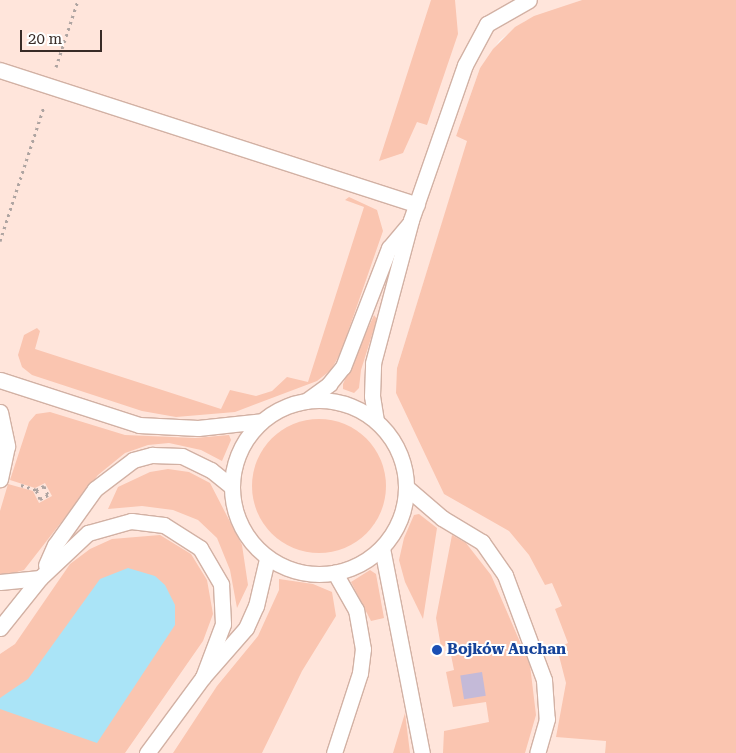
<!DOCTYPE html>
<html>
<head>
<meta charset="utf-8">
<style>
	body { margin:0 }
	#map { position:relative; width:736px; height:753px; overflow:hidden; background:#fbf4f1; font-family:"Roboto Serif",serif }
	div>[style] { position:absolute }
	.built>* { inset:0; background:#ffe5db }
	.green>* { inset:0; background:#fac5b0 }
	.round { border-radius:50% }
	.water>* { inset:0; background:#aae4f7 }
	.building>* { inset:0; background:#c4bad8; transform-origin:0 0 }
	.path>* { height:3px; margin-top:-1.5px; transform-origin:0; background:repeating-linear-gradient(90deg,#aea4a1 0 2.5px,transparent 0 6.5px) }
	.roads { filter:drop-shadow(1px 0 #d2b1a4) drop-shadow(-1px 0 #d2b1a4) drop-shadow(0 1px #d2b1a4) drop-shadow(0 -1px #d2b1a4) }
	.service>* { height:15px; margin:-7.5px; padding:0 7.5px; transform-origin:7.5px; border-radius:7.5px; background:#fff }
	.service>.ring { margin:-7.5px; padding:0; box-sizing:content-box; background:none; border:15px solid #fff; border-radius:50% }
	.dots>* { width:14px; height:14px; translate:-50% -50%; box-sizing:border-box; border:2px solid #fff; border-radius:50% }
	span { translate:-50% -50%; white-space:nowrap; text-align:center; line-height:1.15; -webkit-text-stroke:4px #fff; paint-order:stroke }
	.transit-label { font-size:15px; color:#164399; font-weight:700 }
	.left { translate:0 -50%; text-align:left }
	.scale { position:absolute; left:20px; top:30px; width:82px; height:22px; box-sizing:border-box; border:2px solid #382b26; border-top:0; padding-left:6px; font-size:15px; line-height:18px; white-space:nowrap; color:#382b26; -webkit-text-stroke:4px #fff; paint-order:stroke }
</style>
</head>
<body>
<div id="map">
	<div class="built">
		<i style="clip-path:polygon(0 0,582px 0,525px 21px,500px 40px,480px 68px,456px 136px,468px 140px,397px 368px,408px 417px,423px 444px,562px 557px,606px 741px,605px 753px,0 753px)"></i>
	</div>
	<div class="green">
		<i style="clip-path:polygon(431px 0,455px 0,458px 34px,427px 125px,417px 122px,403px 153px,379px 161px)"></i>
		<i style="clip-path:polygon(582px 0,736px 0,736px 753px,605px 753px,606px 741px,556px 737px,566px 683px,557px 648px,568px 643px,555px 609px,562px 606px,552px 583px,545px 585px,529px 555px,509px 531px,444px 494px,396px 393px,397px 368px,467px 141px,456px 136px,480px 68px,493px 49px,515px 27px,534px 16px)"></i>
		<i style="clip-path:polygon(349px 197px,377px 210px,383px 231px,341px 352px,331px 370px,317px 381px,235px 412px,176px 417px,142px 411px,32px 375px,22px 367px,18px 355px,24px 335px,37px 328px,40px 331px,35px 349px,221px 409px,230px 390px,256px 396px,272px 391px,287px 377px,308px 382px,364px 207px,345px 200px)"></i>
		<i style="clip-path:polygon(374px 315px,377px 319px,361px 370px,359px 388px,354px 393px,343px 389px,343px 384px)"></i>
		<i style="clip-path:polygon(50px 412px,125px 435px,195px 438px,229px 435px,231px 440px,222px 461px,201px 450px,169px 443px,148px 445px,125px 453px,98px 475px,24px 570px,0 577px,0 511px,8px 484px,33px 491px,39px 503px,52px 496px,45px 483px,35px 488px,10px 480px,29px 422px,36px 414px)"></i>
		<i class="round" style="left:252px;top:419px;width:134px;height:134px"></i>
		<i style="clip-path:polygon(168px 469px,189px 472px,210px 483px,242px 545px,248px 585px,237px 608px,230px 570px,217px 538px,198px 520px,173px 510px,142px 506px,108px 509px,118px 487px,150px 472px)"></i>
		<i style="clip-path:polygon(419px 514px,437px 528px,423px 619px,405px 582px,399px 560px,404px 538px,414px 515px)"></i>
		<i style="clip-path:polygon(160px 535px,191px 554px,207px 580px,213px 614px,203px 641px,125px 753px,0 753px,0 654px,15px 644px,70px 564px,90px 549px,112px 539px)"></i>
		<i style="clip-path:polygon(452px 535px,466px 543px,491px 575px,530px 665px,536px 715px,525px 753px,443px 753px,444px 731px,489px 722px,486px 702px,453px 707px,446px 672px,454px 670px,449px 645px,441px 647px,436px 618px)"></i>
		<i style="clip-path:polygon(370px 570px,376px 574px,384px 618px,371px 621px,351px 582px)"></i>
		<i style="clip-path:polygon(279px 579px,313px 584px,332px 592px,336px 616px,302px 671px,262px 753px,173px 753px,217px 686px,258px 636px,279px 590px)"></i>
		<i style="clip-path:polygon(405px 713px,410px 753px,393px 753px)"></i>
	</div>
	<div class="water">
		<i style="clip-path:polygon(128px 568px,155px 576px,165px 585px,175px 605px,175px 625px,97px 743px,0 709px,0 698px,28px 679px,100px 579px)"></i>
	</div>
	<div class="building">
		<i style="left:482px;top:672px;width:24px;height:22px;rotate:81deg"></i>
	</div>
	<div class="path">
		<i style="left:56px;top:67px;width:71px;rotate:-71.8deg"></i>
		<i style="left:0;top:241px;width:142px;rotate:-71.9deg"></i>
		<i style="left:21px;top:485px;width:16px;rotate:18deg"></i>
		<i style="left:36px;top:490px;width:9px;rotate:-27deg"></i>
		<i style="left:44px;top:486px;width:10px;rotate:66deg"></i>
		<i style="left:48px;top:495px;width:9px;rotate:153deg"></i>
		<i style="left:40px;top:499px;width:10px;rotate:-114deg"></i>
	</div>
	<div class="roads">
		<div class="service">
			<i style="left:0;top:70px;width:438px;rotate:17.9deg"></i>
			<i style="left:0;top:380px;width:146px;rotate:17.9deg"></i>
			<i style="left:139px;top:425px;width:59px;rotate:2.9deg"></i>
			<i style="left:198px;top:428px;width:64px;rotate:-6.2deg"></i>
			<i class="ring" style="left:232px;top:400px;width:159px;height:159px"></i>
			<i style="left:306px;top:401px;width:29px;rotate:-36deg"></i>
			<i style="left:329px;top:384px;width:22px;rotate:-51deg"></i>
			<i style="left:343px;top:367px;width:128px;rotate:-68.9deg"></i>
			<i style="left:389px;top:248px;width:31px;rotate:-50deg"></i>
			<i style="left:0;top:412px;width:35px;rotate:78deg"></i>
			<i style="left:7px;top:446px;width:34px;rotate:102deg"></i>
			<i style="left:376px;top:421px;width:25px;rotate:-99deg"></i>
			<i style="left:372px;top:396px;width:33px;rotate:-88deg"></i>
			<i style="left:373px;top:363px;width:148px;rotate:-75.1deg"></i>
			<i style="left:411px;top:220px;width:164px;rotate:-70.8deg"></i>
			<i style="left:465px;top:65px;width:47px;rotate:-61.8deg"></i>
			<i style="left:487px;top:24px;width:48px;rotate:-29.7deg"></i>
			<i style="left:406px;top:487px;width:48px;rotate:40.7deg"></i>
			<i style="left:442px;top:518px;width:47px;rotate:31deg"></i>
			<i style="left:482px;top:542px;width:40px;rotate:55.1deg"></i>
			<i style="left:505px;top:575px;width:112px;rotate:69.6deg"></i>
			<i style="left:544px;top:680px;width:39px;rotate:86deg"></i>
			<i style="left:547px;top:719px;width:35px;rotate:106deg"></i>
			<i style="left:382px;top:548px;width:209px;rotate:79deg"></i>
			<i style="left:46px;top:565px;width:22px;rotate:-66deg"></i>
			<i style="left:55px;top:545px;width:69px;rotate:-54.5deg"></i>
			<i style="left:95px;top:489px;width:48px;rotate:-37.3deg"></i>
			<i style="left:133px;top:460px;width:20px;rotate:-15deg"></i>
			<i style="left:152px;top:455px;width:30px;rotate:2deg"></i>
			<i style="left:182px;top:456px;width:32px;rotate:26deg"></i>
			<i style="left:211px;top:470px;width:27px;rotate:39deg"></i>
			<i style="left:0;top:582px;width:40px;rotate:-5.7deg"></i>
			<i style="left:0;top:628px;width:64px;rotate:-51.3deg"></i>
			<i style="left:40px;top:578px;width:66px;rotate:-43.2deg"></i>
			<i style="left:88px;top:533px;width:45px;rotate:-15.6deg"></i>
			<i style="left:131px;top:521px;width:33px;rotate:7deg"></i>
			<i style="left:164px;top:525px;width:43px;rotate:32.6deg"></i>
			<i style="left:200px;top:548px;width:42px;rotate:59.7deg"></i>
			<i style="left:221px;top:584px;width:40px;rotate:87.1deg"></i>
			<i style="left:223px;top:624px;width:57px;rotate:110.7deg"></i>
			<i style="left:147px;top:753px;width:94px;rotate:-53.6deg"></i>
			<i style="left:203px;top:677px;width:65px;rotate:-48.7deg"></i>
			<i style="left:246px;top:628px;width:24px;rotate:-66deg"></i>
			<i style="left:256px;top:606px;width:48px;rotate:-76.8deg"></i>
			<i style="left:334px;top:753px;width:84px;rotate:-72deg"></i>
			<i style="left:360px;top:673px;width:24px;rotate:-83deg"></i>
			<i style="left:363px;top:649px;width:40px;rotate:-100deg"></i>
			<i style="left:356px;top:610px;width:43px;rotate:-119.6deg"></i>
		</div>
	</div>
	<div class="dots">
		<i style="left:437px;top:650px;background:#1a4fb4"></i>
	</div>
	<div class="transit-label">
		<span class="left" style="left:447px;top:650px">Bojków Auchan</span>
	</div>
	<div class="scale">20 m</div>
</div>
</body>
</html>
